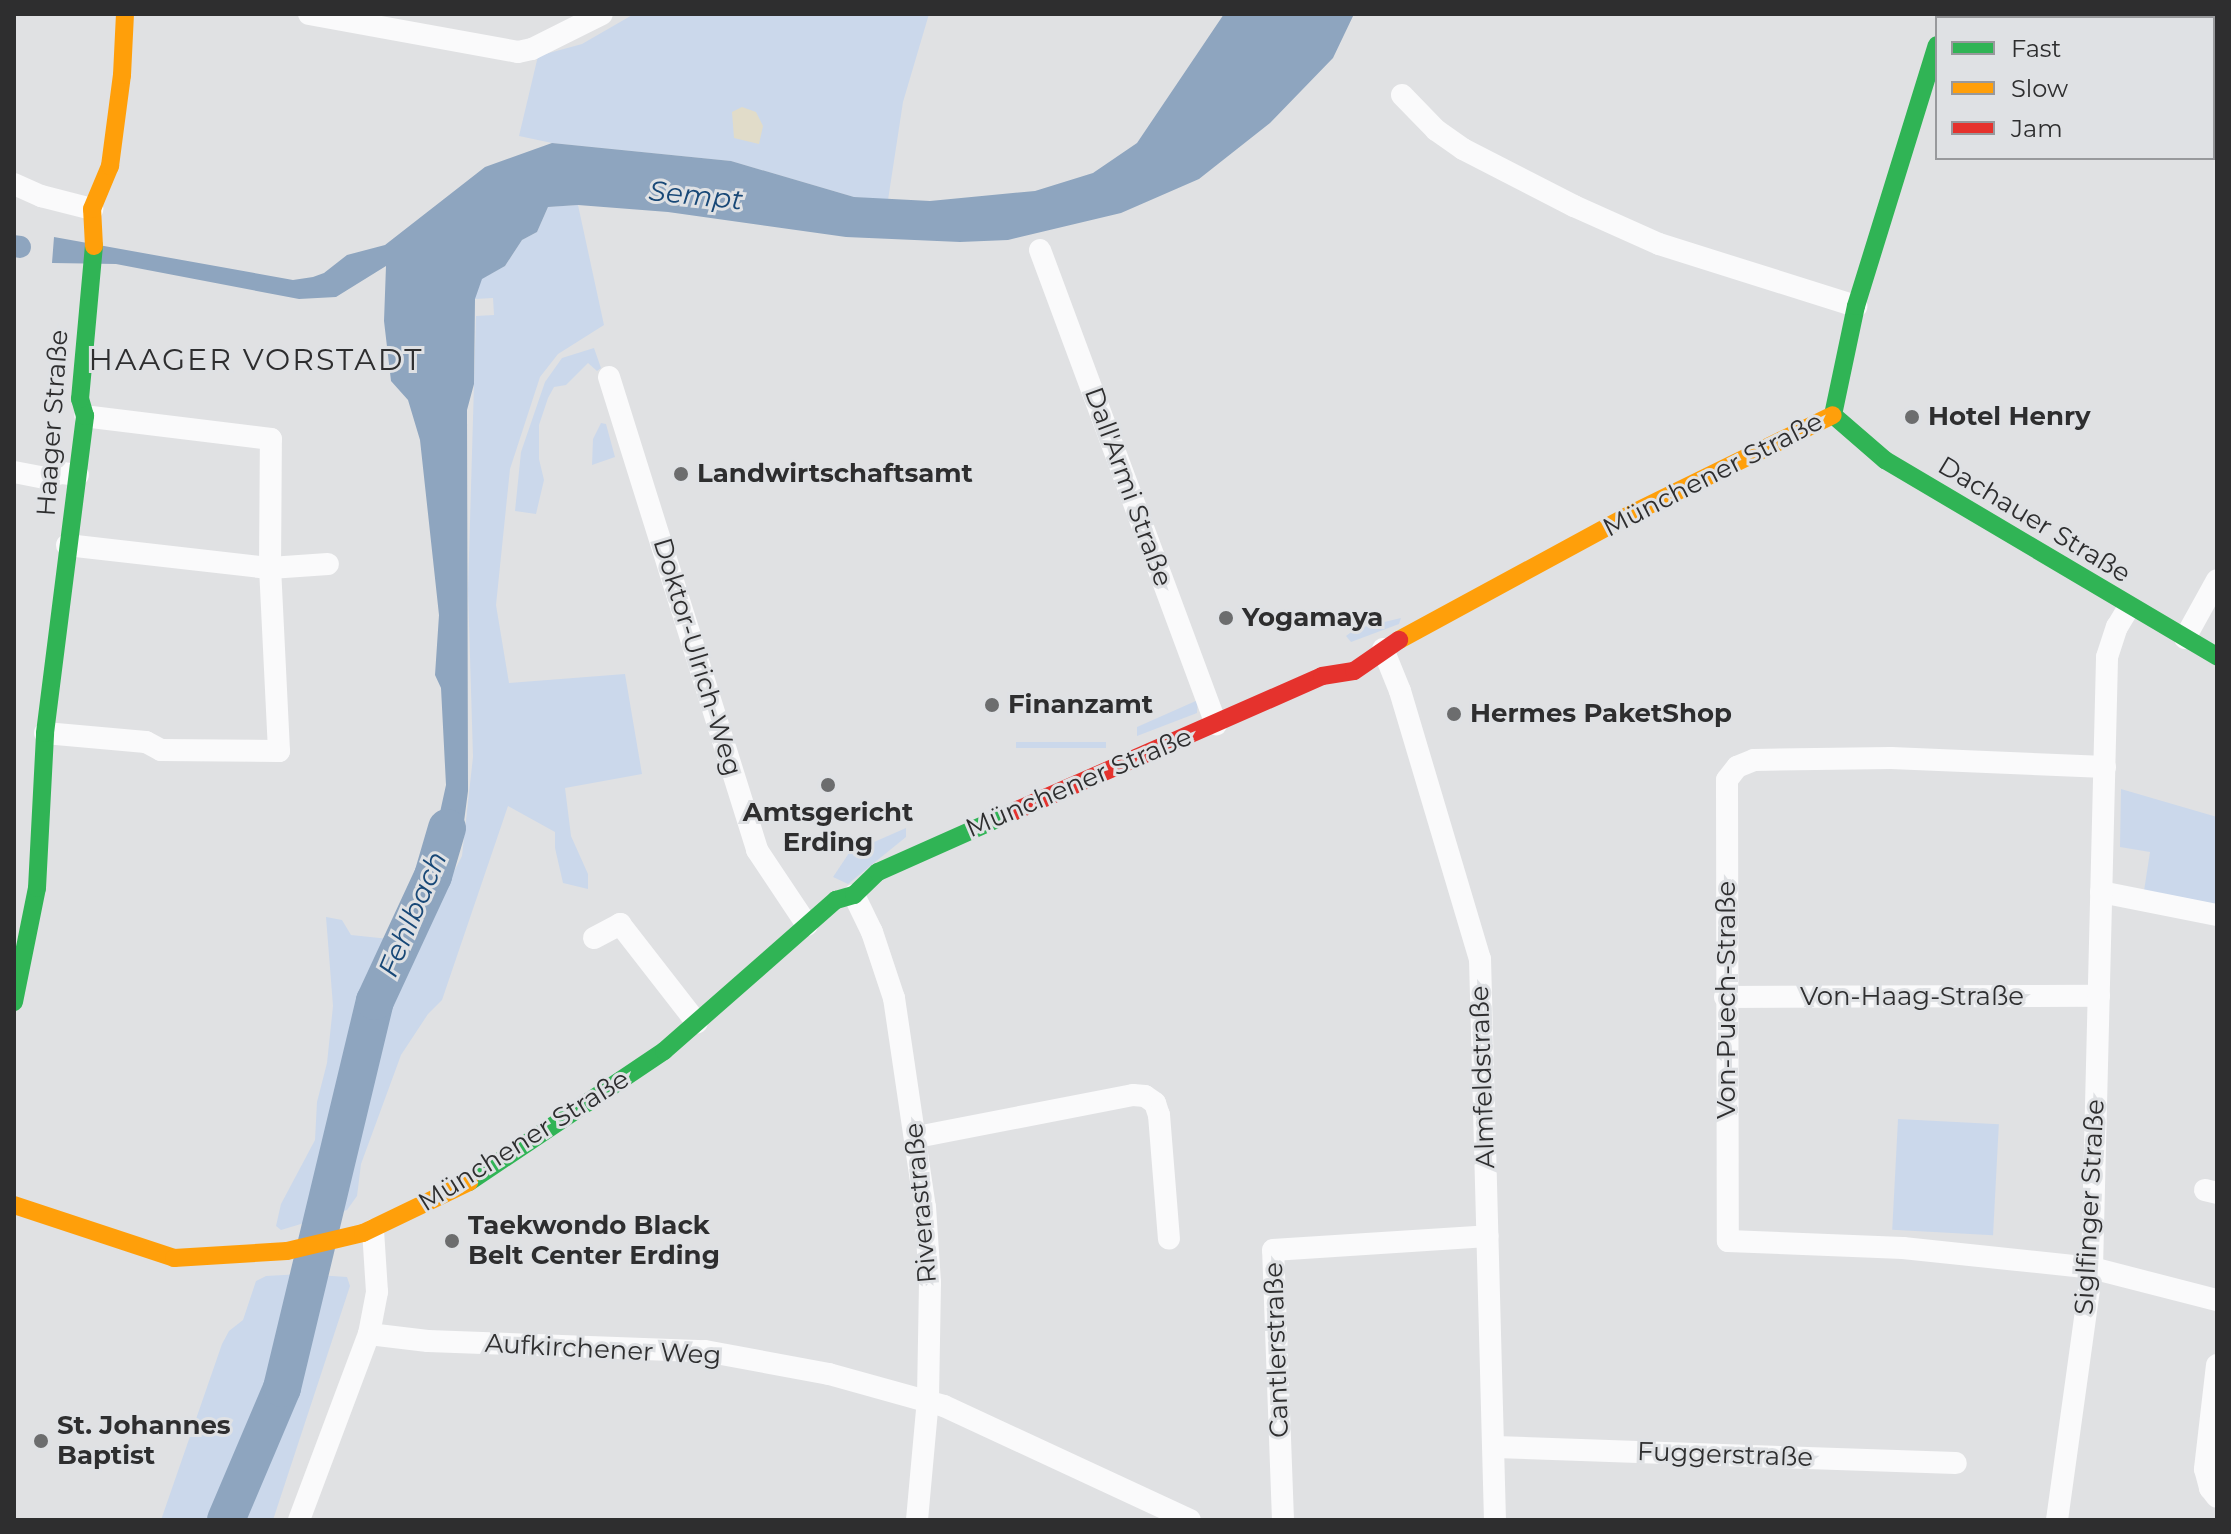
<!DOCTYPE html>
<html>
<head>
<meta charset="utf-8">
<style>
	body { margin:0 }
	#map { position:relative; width:2231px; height:1534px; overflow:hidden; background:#e0e1e3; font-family:Montserrat,sans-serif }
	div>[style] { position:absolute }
	.green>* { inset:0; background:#cbd8eb; transform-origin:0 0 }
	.sand>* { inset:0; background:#e1dcc9 }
	.water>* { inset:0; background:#8ea5bf }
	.canal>* { height:22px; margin:-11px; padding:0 11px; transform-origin:11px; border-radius:11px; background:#8ea5bf }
	.river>* { height:38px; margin:-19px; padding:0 19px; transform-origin:19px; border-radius:19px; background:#8ea5bf }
	.street>* { height:22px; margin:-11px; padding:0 11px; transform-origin:11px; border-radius:11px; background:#fafafb }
	.fast>* { height:18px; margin:-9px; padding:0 9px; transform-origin:9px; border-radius:9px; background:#30b455 }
	.slow>* { height:18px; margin:-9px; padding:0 9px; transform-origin:9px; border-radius:9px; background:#ff9f0a }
	.jam>* { height:18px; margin:-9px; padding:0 9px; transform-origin:9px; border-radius:9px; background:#e5322d }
	.dots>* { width:22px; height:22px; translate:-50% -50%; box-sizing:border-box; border:4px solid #dfe1e4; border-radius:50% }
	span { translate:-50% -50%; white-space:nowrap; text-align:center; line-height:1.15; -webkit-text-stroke:6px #dfe1e4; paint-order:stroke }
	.poi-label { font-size:26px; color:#2e2e2f; font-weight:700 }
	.left { translate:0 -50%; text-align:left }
	.street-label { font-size:26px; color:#2e2e2f }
	.water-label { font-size:28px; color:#184877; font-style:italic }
	.quarter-label { font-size:30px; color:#2e2e2f; letter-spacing:2px }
	.frame { position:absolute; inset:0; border:16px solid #2e2e2f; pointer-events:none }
	.legend { position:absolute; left:1935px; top:16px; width:280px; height:144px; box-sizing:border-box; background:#dfe1e4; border:2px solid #98999c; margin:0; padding:10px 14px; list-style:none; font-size:24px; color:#2e2e2f }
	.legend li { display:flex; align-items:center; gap:16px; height:40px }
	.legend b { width:40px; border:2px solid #98999c }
</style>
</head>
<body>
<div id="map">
	<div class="green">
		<i style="clip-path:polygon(634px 14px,929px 14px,903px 102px,888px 200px,854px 197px,731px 161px,552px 143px,519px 136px,538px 56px,582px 44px)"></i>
		<i style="clip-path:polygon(578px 205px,604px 325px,558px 354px,540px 377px,510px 469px,496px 605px,509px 683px,625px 674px,642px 774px,565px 788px,571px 836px,588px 874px,588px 889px,563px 883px,555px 848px,555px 832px,508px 806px,442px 1000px,428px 1014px,401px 1055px,361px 1164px,357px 1196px,347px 1210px,281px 1230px,276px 1226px,281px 1204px,315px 1140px,317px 1102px,327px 1063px,333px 1006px,326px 917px,342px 920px,351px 935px,399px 940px,425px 875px,449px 881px,462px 856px,473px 757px,468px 590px,476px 316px,494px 315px,493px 298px,475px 299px,476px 290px,481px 279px,505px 266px,522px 240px,537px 232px,548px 207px)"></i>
		<i style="clip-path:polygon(594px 348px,601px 368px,597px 371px,588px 363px,566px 385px,554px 387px,548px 398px,539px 425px,539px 459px,544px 480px,536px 514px,515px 511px,521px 452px,545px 382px,562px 358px)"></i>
		<i style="clip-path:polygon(601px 423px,606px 424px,615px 457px,592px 465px,593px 439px)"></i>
		<i style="clip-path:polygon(1401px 618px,1399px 624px,1351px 642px,1346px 636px,1355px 629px)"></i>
		<i style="clip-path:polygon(1198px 700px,1197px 713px,1137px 736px,1137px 727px)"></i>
		<i style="left:1106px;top:742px;width:6px;height:90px;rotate:90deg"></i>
		<i style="clip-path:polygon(2121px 789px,2217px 817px,2217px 905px,2144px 891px,2150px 852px,2120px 847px)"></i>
		<i style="clip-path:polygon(906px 828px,906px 837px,848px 884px,833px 877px,849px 853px)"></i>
		<i style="left:1898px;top:1119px;width:101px;height:111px;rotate:3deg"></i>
		<i style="clip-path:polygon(302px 1274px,347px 1277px,350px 1286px,273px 1520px,161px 1520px,222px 1344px,229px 1331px,243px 1320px,256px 1281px,266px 1276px)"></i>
	</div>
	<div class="sand">
		<i style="clip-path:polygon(742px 107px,756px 112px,763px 126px,759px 144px,734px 138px,732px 112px)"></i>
	</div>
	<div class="water">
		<i style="clip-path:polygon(1224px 14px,1354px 14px,1333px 58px,1270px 123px,1199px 179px,1121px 213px,1008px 240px,960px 242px,846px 237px,668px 212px,578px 205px,548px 207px,537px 232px,522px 240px,505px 266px,482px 279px,475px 299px,474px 384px,467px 410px,468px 791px,462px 837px,454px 860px,442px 873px,433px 876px,428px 867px,446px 785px,441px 688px,435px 675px,439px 615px,420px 440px,408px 400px,391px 381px,384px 321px,386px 266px,336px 297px,299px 299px,116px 264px,52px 263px,54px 237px,293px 280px,313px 277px,324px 273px,347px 255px,385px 245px,485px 167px,552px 143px,731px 161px,854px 197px,930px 201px,1035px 191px,1093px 173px,1137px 143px)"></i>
	</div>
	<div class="canal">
		<i style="left:14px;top:246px;width:6px;rotate:9deg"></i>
	</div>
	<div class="river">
		<i style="left:226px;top:1520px;width:143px;rotate:-67deg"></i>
		<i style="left:282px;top:1388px;width:398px;rotate:-76.5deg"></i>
		<i style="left:375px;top:1001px;width:138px;rotate:-65.1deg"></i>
		<i style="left:433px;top:876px;width:50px;rotate:-73.7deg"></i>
	</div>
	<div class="street">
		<i style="left:309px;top:14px;width:212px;rotate:10.3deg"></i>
		<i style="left:518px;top:52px;width:14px;rotate:-12deg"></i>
		<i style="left:532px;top:49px;width:78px;rotate:-26.6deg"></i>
		<i style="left:1402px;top:95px;width:49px;rotate:45.8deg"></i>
		<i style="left:1436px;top:130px;width:33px;rotate:35deg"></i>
		<i style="left:1463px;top:149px;width:125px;rotate:27.2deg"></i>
		<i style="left:1574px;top:206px;width:93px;rotate:24.1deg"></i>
		<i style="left:1659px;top:244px;width:207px;rotate:17.5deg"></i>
		<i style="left:14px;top:184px;width:30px;rotate:24deg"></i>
		<i style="left:41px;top:196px;width:53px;rotate:14.3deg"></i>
		<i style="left:1040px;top:250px;width:506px;rotate:69.63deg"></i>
		<i style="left:609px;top:377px;width:496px;rotate:72.6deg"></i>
		<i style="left:757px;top:850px;width:90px;rotate:56.3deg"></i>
		<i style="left:14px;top:472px;width:31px;rotate:11deg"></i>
		<i style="left:44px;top:478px;width:19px;rotate:-16deg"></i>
		<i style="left:62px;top:473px;width:16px;rotate:7deg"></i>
		<i style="left:67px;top:545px;width:204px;rotate:6.5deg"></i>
		<i style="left:270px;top:568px;width:58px;rotate:-3.9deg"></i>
		<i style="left:2185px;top:638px;width:66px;rotate:-61.1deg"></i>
		<i style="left:1383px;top:649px;width:45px;rotate:68deg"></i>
		<i style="left:1400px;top:691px;width:280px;rotate:73.4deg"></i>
		<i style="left:1480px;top:959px;width:561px;rotate:88.47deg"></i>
		<i style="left:45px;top:733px;width:101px;rotate:5.1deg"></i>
		<i style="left:146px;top:742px;width:17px;rotate:28deg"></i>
		<i style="left:161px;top:750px;width:118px;rotate:0.5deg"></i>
		<i style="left:279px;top:751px;width:183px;rotate:-92.8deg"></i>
		<i style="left:270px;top:568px;width:129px;rotate:-89.6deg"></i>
		<i style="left:271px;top:439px;width:187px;rotate:-173deg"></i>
		<i style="left:2105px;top:767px;width:214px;rotate:-177.6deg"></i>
		<i style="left:1891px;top:758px;width:137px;rotate:179.2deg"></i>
		<i style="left:1754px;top:760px;width:18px;rotate:158deg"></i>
		<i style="left:1737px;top:767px;width:16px;rotate:128deg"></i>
		<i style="left:1727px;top:780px;width:461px;rotate:89.9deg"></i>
		<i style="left:1728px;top:1241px;width:175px;rotate:2.3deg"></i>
		<i style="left:1903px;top:1248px;width:190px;rotate:6deg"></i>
		<i style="left:2092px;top:1268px;width:129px;rotate:14.4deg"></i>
		<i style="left:2101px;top:892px;width:118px;rotate:11.2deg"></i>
		<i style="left:854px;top:895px;width:41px;rotate:64.1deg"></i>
		<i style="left:872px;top:932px;width:70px;rotate:71.6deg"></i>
		<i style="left:894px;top:998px;width:211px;rotate:81.6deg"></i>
		<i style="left:925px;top:1207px;width:76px;rotate:86.2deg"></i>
		<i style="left:930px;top:1283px;width:116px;rotate:91deg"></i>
		<i style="left:928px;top:1399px;width:121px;rotate:95.2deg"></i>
		<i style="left:594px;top:938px;width:30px;rotate:-28deg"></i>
		<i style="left:620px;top:924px;width:125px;rotate:52.1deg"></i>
		<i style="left:1725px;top:997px;width:374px;rotate:-0.2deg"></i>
		<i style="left:917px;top:1137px;width:220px;rotate:-11deg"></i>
		<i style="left:1133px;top:1095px;width:12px;rotate:5deg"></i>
		<i style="left:1145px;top:1096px;width:12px;rotate:35deg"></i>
		<i style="left:1155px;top:1103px;width:13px;rotate:72deg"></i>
		<i style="left:1159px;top:1115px;width:124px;rotate:85.4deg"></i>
		<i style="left:2205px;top:1190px;width:12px;rotate:14deg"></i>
		<i style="left:369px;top:1334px;width:59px;rotate:6.8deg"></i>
		<i style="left:428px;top:1341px;width:277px;rotate:2.1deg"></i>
		<i style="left:705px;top:1351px;width:126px;rotate:10.5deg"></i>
		<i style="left:829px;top:1374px;width:119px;rotate:15.5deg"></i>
		<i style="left:944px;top:1406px;width:271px;rotate:24.9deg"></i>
		<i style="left:2217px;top:1365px;width:105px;rotate:96.6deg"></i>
		<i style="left:2205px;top:1469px;width:20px;rotate:75deg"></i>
		<i style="left:2210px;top:1488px;width:11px;rotate:52deg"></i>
		<i style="left:1495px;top:1447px;width:461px;rotate:2deg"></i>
		<i style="left:299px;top:1520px;width:199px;rotate:-69.4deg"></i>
		<i style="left:369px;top:1334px;width:43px;rotate:-79.2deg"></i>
		<i style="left:377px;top:1292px;width:62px;rotate:-93.7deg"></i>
		<i style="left:1283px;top:1520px;width:270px;rotate:-92.1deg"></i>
		<i style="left:1273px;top:1250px;width:215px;rotate:-3.7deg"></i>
		<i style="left:2057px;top:1520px;width:254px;rotate:-82.1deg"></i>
		<i style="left:2092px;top:1268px;width:611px;rotate:-88.59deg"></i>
		<i style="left:2107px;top:657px;width:32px;rotate:-72deg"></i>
		<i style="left:2117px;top:627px;width:23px;rotate:-59deg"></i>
	</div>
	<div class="fast">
		<i style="left:1833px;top:415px;width:69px;rotate:40.9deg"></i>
		<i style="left:1885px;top:460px;width:386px;rotate:30.6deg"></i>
		<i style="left:1833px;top:415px;width:111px;rotate:-78.1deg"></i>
		<i style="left:1856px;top:306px;width:273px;rotate:-72.8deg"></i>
		<i style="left:14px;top:1002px;width:116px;rotate:-78.6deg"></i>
		<i style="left:37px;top:888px;width:155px;rotate:-87deg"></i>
		<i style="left:45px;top:733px;width:320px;rotate:-82.8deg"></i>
		<i style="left:85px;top:416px;width:18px;rotate:-106deg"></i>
		<i style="left:80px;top:399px;width:154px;rotate:-84.8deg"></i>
		<i style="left:469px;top:1182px;width:235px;rotate:-33.9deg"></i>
		<i style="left:664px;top:1051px;width:229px;rotate:-41.3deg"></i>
		<i style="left:836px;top:900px;width:19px;rotate:-16deg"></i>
		<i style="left:854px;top:895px;width:33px;rotate:-44deg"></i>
		<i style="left:878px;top:872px;width:150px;rotate:-24deg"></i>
	</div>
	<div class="slow">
		<i style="left:1946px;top:18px;width:4px;rotate:-76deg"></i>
		<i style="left:94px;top:246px;width:37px;rotate:-93deg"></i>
		<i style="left:92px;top:209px;width:47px;rotate:-67.3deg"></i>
		<i style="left:110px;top:166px;width:92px;rotate:-82.5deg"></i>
		<i style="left:122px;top:75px;width:61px;rotate:-87.2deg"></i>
		<i style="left:1399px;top:640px;width:268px;rotate:-28.5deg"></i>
		<i style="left:1635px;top:512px;width:220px;rotate:-26.1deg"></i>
		<i style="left:14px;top:1205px;width:169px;rotate:18.3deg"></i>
		<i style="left:174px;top:1258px;width:113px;rotate:-3.5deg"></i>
		<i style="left:287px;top:1251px;width:78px;rotate:-13.3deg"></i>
		<i style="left:363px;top:1233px;width:118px;rotate:-25.7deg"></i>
	</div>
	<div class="jam">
		<i style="left:1015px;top:811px;width:335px;rotate:-23.7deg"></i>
		<i style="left:1322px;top:676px;width:32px;rotate:-9deg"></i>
		<i style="left:1354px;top:671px;width:55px;rotate:-34.6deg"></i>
	</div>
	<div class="dots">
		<i style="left:1912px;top:417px;background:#6c6d6e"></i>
		<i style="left:681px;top:474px;background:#6c6d6e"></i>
		<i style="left:1226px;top:618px;background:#6c6d6e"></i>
		<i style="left:992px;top:705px;background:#6c6d6e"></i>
		<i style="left:1454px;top:714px;background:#6c6d6e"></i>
		<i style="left:828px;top:785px;background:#6c6d6e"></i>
		<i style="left:452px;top:1241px;background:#6c6d6e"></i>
		<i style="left:41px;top:1441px;background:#6c6d6e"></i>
	</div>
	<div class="poi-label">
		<span class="left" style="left:1928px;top:417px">Hotel Henry</span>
		<span class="left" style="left:697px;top:474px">Landwirtschaftsamt</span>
		<span class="left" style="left:1242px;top:618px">Yogamaya</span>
		<span class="left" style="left:1008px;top:705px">Finanzamt</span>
		<span class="left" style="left:1470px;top:714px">Hermes PaketShop</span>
		<span style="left:828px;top:828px">Amtsgericht<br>Erding</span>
		<span class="left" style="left:468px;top:1241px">Taekwondo Black<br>Belt Center Erding</span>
		<span class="left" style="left:57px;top:1441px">St. Johannes<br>Baptist</span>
	</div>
	<div class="street-label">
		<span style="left:53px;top:423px;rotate:-86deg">Haager Straße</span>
		<span style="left:1713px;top:475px;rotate:-27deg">Münchener Straße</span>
		<span style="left:1128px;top:487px;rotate:70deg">Dall'Armi Straße</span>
		<span style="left:2034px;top:520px;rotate:31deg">Dachauer Straße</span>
		<span style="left:697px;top:657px;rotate:73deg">Doktor-Ulrich-Weg</span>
		<span style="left:1079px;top:783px;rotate:-23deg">Münchener Straße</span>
		<span style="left:1912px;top:997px">Von-Haag-Straße</span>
		<span style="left:1727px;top:1000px;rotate:-90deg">Von-Puech-Straße</span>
		<span style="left:1483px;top:1077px;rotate:-92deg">Almfeldstraße</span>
		<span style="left:524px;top:1141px;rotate:-32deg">Münchener Straße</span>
		<span style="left:921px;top:1203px;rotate:-95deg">Riverastraße</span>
		<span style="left:2090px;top:1207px;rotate:-87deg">Siglfinger Straße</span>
		<span style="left:603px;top:1350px;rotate:3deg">Aufkirchener Weg</span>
		<span style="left:1277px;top:1350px;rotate:-92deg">Cantlerstraße</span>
		<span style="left:1725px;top:1455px;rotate:2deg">Fuggerstraße</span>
	</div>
	<div class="water-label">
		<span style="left:696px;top:195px;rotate:6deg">Sempt</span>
		<span style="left:412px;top:914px;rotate:-67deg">Fehlbach</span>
	</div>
	<div class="quarter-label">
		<span style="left:256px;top:360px">HAAGER VORSTADT</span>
	</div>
	<div class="frame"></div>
	<ul class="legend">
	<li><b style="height:10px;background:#30b455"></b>Fast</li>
	<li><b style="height:10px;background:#ff9f0a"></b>Slow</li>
	<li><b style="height:10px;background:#e5322d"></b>Jam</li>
	</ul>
</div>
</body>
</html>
